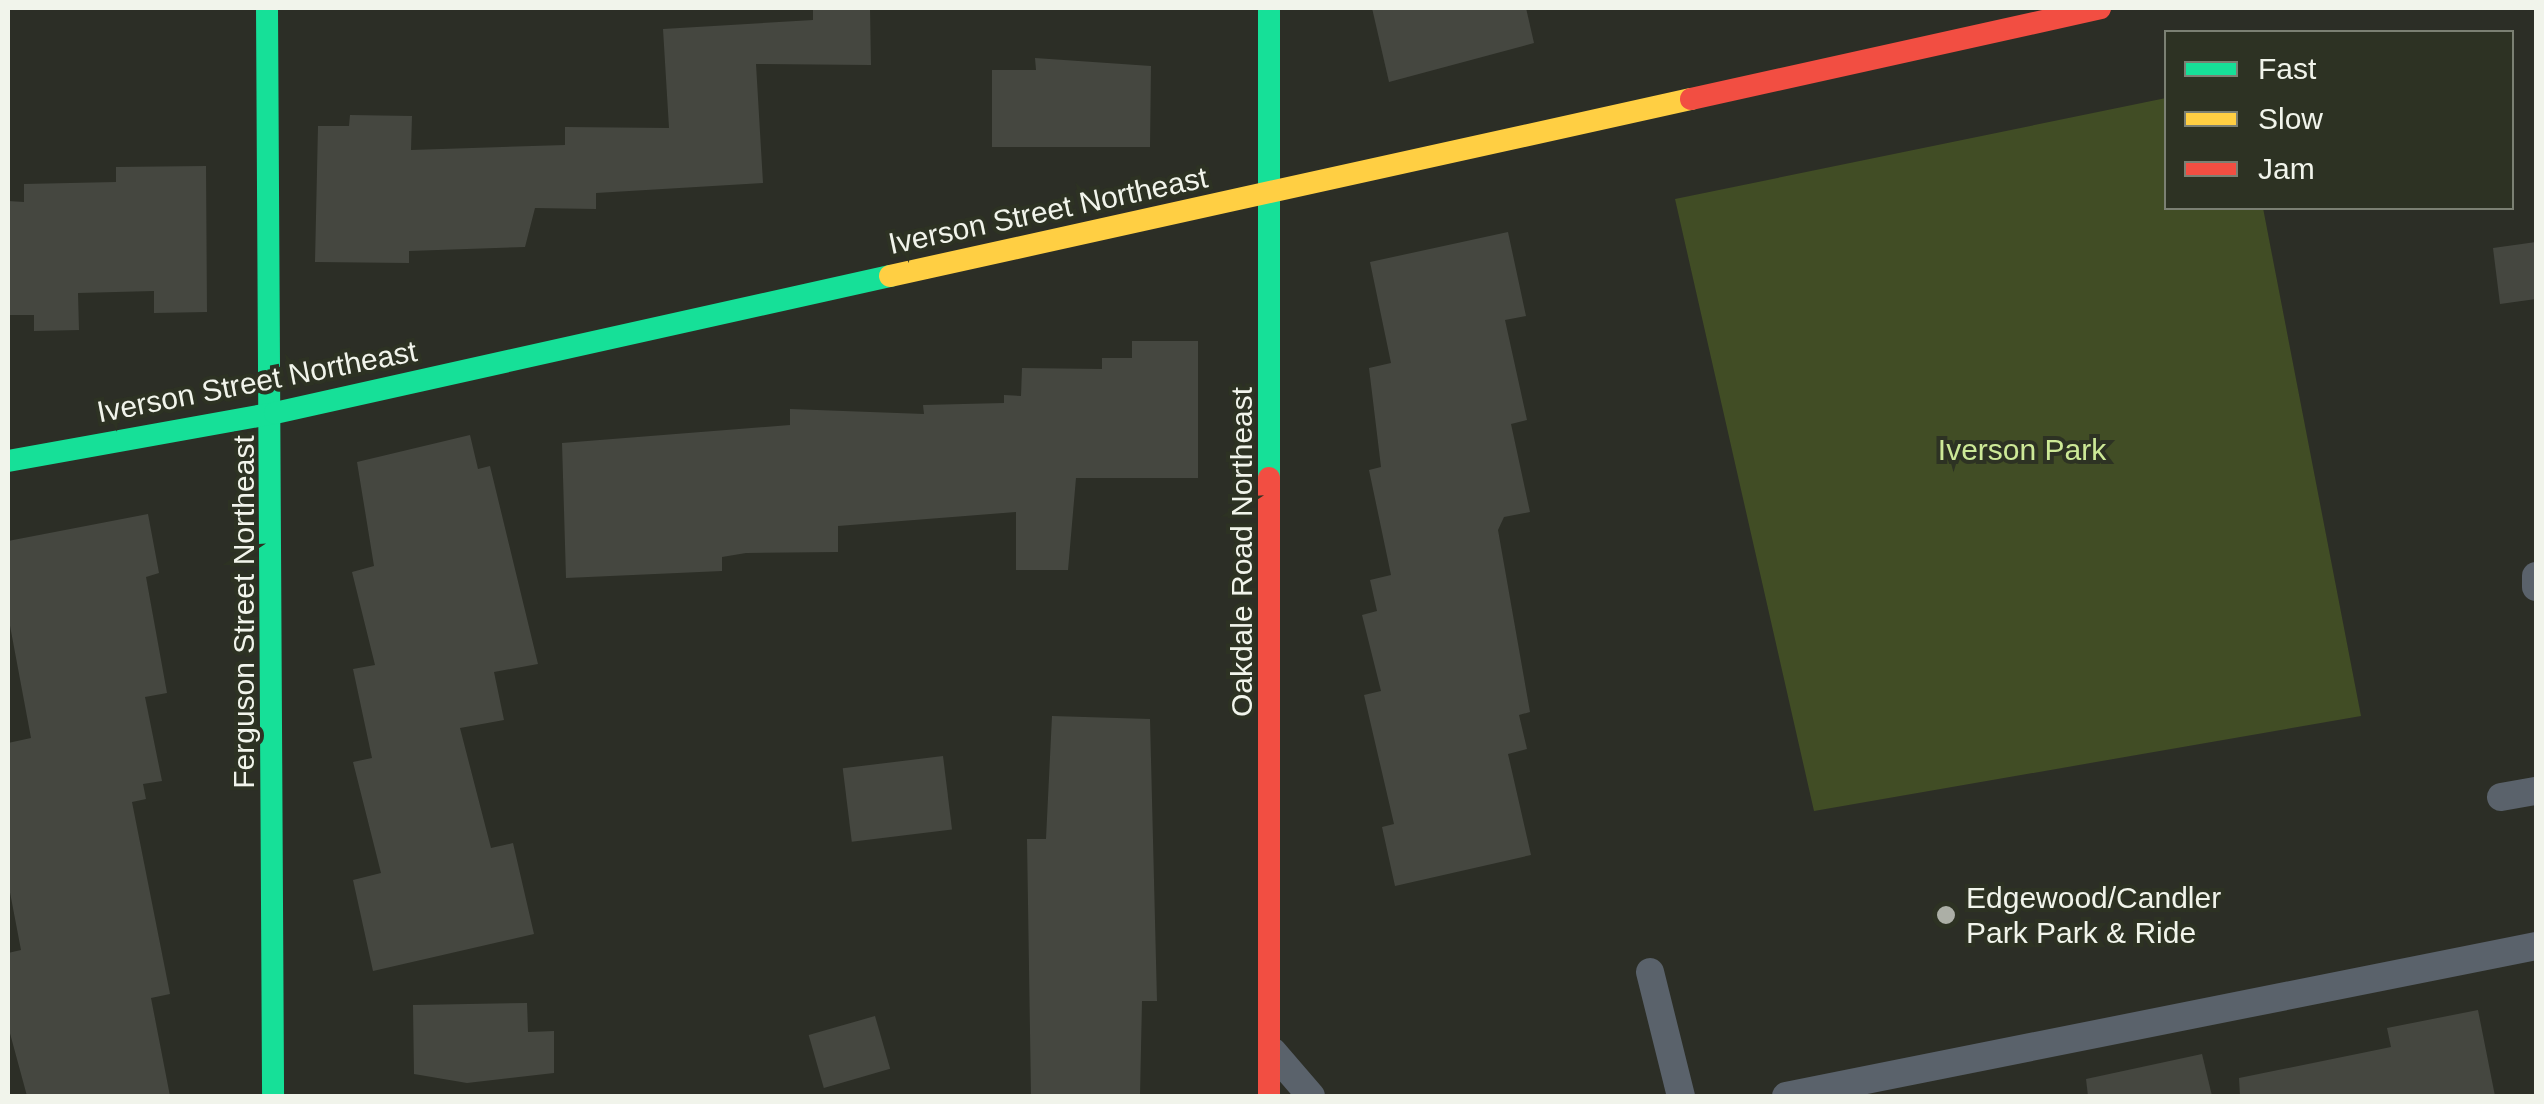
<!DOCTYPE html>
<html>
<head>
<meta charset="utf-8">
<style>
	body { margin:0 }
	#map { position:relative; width:2544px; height:1104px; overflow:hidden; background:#2c2e26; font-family:Arial,sans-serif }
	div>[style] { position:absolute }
	.green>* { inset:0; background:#414d25 }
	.building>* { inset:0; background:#454740; transform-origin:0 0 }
	.lane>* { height:28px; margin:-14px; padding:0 14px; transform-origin:14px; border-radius:14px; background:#5a626b }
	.fast>* { height:22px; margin:-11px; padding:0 11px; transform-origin:11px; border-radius:11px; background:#16e098 }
	.slow>* { height:22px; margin:-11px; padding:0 11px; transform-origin:11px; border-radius:11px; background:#ffcf43 }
	.jam>* { height:22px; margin:-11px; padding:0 11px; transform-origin:11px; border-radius:11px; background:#f24e42 }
	.dots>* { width:28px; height:28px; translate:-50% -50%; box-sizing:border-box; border:5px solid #2d3223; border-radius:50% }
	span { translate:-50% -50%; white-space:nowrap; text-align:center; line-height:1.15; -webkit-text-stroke:8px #2d3223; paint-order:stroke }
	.street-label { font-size:30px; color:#f1f4eb }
	.park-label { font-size:30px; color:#cde997 }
	.poi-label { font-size:30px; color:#f1f4eb }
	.left { translate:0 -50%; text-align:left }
	.frame { position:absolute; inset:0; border:10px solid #f1f4eb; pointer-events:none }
	.legend { position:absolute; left:2164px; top:30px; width:350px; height:180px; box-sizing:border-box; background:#2d3223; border:2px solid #7b8073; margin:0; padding:12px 18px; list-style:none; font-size:30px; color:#f1f4eb }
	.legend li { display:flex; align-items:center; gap:20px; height:50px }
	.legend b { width:50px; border:2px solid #7b8073 }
</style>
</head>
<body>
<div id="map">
	<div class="green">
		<i style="clip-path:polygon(2166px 98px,2166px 208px,2263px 208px,2361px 716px,1814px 811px,1675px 199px)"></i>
	</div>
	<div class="building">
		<i style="clip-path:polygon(813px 8px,870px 8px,871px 65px,756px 64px,763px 183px,596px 193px,596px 209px,535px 208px,525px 247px,409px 251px,409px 263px,315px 262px,318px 126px,349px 126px,350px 115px,412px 116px,411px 150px,565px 145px,565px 127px,669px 128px,663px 29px,813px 20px)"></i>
		<i style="clip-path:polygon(1372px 8px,1526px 8px,1534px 43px,1389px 82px)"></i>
		<i style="clip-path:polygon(1035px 58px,1151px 66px,1150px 147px,992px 147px,992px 70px,1036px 70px)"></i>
		<i style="clip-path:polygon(206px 166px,207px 312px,154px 313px,154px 291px,78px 293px,79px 330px,34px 331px,34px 315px,8px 315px,8px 201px,24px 202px,24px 184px,116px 182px,116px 167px)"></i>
		<i style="clip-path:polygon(1508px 232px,1526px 316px,1505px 320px,1527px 420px,1511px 424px,1530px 512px,1504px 517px,1498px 530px,1530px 712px,1519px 715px,1527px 749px,1508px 754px,1531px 855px,1395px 886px,1382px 827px,1394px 824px,1364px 695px,1381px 691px,1362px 615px,1377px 611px,1370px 580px,1391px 575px,1369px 470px,1381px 467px,1369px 368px,1391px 363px,1370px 262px)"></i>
		<i style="clip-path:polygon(2536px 242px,2536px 299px,2500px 304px,2493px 248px)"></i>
		<i style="clip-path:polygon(1132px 341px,1198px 341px,1198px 478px,1076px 478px,1068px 570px,1016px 570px,1016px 512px,838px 526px,838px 552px,746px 553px,722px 557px,722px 571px,566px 578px,562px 443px,790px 425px,790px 409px,924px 414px,923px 405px,1004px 403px,1004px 395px,1021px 396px,1022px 368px,1102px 369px,1102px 358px,1132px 358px)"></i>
		<i style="clip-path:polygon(470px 435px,478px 469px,490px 466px,538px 664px,494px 672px,504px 720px,460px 728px,491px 848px,513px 843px,534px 934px,373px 971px,353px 880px,381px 873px,353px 762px,372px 758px,353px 669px,375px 665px,352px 572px,374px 566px,357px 462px)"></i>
		<i style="clip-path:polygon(148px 514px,159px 573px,146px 577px,167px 693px,145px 697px,162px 781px,143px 784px,146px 799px,132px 802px,170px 994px,151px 998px,170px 1096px,27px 1096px,8px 1026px,8px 953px,21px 950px,8px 882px,8px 743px,31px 738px,8px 615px,8px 541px)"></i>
		<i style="clip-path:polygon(1052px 716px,1150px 719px,1157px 1001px,1142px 1001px,1140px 1096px,1031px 1096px,1027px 839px,1046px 839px)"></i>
		<i style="left:943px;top:756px;width:74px;height:101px;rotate:83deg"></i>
		<i style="clip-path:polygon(527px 1003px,528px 1032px,554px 1031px,554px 1073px,467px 1083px,414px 1074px,413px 1005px)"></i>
		<i style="clip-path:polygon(2478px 1010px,2495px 1096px,2240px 1096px,2239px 1078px,2391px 1047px,2387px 1028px)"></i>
		<i style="left:875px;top:1016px;width:55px;height:69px;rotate:74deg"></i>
		<i style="clip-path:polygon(2202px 1054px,2212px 1096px,2088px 1096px,2086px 1079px)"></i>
	</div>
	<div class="lane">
		<i style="left:2536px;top:576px;width:11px;rotate:90deg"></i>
		<i style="left:2501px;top:797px;width:36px;rotate:-10deg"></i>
		<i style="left:1650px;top:972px;width:128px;rotate:76deg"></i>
		<i style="left:1273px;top:1052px;width:58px;rotate:49.2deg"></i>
		<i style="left:1786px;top:1096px;width:765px;rotate:-11.31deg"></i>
	</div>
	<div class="fast">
		<i style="left:267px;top:8px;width:1088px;rotate:89.68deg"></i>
		<i style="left:1269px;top:8px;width:470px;rotate:90deg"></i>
		<i style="left:8px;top:461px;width:271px;rotate:-10.2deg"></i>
		<i style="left:275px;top:413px;width:630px;rotate:-12.56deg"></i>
	</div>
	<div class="slow">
		<i style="left:890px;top:276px;width:820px;rotate:-12.46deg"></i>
	</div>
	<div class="jam">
		<i style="left:1691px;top:99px;width:419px;rotate:-12.5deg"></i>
		<i style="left:1269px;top:478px;width:618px;rotate:90deg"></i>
	</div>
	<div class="dots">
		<i style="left:1946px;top:915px;background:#acafa6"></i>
	</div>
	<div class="street-label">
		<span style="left:1048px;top:211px;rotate:-12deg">Iverson Street Northeast</span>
		<span style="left:257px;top:382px;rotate:-11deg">Iverson Street Northeast</span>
		<span style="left:1242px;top:552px;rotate:-90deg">Oakdale Road Northeast</span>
		<span style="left:244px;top:612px;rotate:-90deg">Ferguson Street Northeast</span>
	</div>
	<div class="park-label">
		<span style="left:2022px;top:450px">Iverson Park</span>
	</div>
	<div class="poi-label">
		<span class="left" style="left:1966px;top:915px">Edgewood/Candler<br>Park Park &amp; Ride</span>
	</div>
	<div class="frame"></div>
	<ul class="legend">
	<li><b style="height:12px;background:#16e098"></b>Fast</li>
	<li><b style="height:12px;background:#ffcf43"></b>Slow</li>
	<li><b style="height:12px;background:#f24e42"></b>Jam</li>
	</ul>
</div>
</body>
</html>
